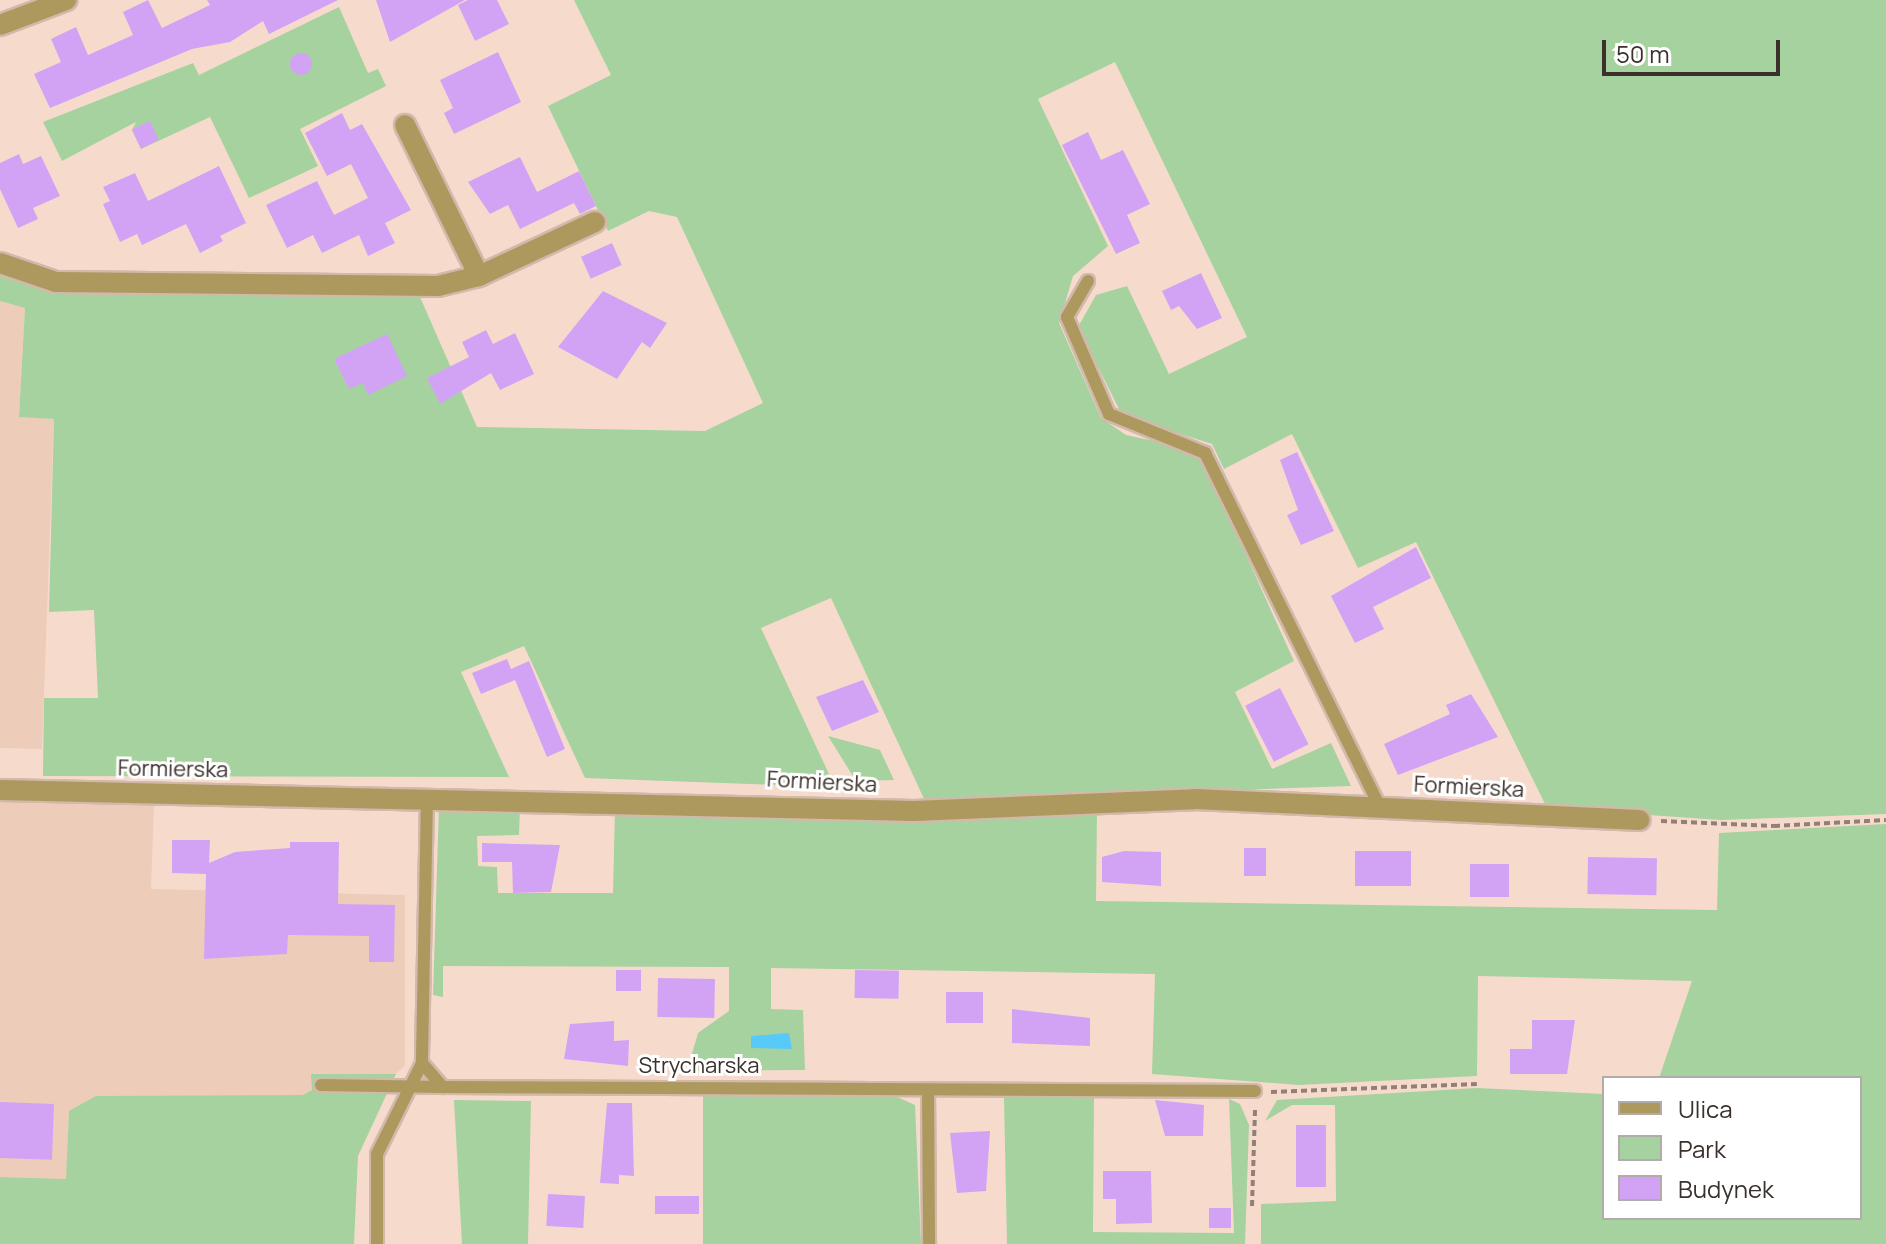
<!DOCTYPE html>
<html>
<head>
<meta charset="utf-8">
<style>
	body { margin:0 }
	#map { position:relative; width:1886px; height:1244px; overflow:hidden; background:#f6dbcc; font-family:Manrope,sans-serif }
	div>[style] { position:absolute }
	.built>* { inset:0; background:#edccba }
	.green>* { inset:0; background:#a6d29f }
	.water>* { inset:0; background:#57caf9 }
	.building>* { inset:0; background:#d2a3f5; transform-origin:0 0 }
	.round { border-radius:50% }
	.path>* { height:4px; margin-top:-2px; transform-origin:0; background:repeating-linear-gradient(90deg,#928076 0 6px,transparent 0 10px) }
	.roads { filter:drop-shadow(2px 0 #d1b9ac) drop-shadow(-2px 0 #d1b9ac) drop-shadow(0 2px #d1b9ac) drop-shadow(0 -2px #d1b9ac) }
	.lane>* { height:12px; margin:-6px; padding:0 6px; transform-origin:6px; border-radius:6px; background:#ad995d }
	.street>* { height:20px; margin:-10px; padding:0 10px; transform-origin:10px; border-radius:10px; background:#ad995d }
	span { translate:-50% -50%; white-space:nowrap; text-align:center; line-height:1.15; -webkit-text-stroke:6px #fff; paint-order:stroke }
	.street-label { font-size:22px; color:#3b302b }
	.legend { position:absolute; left:1602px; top:1076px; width:260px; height:144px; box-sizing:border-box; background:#fff; border:2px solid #b1acaa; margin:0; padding:10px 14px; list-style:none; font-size:24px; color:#3b302b }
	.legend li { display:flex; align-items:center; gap:16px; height:40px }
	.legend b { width:40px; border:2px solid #b1acaa }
	.scale { position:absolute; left:1602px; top:40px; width:178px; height:36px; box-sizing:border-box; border:4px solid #3b302b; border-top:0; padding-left:10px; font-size:24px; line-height:28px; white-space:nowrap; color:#3b302b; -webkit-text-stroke:6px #fff; paint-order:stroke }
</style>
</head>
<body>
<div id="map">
	<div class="built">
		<i style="clip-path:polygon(0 301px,25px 308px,19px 417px,54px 419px,42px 749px,0 748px)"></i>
		<i style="clip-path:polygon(0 802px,154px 805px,151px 889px,405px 895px,405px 1065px,396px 1074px,312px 1074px,312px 1090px,303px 1095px,69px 1111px,66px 1179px,0 1177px)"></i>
	</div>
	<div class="green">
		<i style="clip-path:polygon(574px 0,1886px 0,1886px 814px,1721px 820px,1547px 808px,1416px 542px,1358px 568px,1292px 434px,1224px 469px,1212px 444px,1122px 415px,1078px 327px,1096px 295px,1127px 286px,1169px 374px,1247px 337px,1115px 62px,1038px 99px,1108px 246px,1073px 276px,1059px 323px,1101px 418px,1126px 435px,1187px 448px,1205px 465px,1294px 661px,1235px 692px,1272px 769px,1331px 743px,1351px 786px,925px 801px,831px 598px,761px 628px,835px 787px,585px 778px,524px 646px,461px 672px,509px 777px,43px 776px,44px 698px,98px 698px,94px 610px,49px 612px,54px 419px,19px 417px,25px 308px,0 301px,0 276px,46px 291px,420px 297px,477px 427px,705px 431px,763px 403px,677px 217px,649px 211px,608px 231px,548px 106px,611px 75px)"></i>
		<i style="clip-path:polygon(339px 7px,368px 73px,378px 69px,386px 86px,300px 129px,318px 166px,249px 198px,210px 117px,141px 149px,132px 130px,136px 122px,62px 161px,43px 122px,193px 63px,199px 75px)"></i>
		<i style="clip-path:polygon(828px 736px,880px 750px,894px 780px,856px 781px)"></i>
		<i style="clip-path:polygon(439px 806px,520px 807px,519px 835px,477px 836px,478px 866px,497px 867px,498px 893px,613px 893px,615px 808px,1097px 812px,1096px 901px,1717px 910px,1719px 833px,1886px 824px,1886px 1244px,1261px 1244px,1261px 1204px,1336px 1201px,1335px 1105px,1292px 1105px,1265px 1121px,1277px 1100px,1477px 1088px,1604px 1094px,1604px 1218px,1860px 1218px,1860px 1078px,1659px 1078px,1692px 981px,1478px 976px,1477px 1076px,1299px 1085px,1152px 1074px,1155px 974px,771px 968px,771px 1009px,803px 1010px,805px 1070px,687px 1071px,698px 1033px,729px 1011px,729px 967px,443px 966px,443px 997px,433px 995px)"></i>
		<i style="clip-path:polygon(311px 1074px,396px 1074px,358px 1156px,354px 1244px,0 1244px,0 1177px,66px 1179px,69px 1111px,96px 1096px,303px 1095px,312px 1090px)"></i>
		<i style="clip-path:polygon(703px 1095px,897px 1097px,915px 1105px,921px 1244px,703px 1244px)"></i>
		<i style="clip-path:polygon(1004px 1098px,1094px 1098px,1093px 1232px,1234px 1233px,1229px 1099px,1240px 1104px,1249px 1125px,1245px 1244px,1007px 1244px)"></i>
		<i style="clip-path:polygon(454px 1100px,531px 1101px,528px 1244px,462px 1244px)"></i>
	</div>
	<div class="water">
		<i style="clip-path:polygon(789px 1033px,792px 1049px,751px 1048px,751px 1036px)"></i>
	</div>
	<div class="building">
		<i style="clip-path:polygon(148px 0,162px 28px,210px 5px,207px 0,338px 0,269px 34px,263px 21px,230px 42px,192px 49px,50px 108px,34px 74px,61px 62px,51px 39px,76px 27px,88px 55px,133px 35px,123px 12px)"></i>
		<i style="clip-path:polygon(376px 0,465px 0,390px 42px)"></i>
		<i style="clip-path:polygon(468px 0,497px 0,509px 24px,475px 41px,458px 5px)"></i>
		<i style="clip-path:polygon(498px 52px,521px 102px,454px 134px,444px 113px,453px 108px,440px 80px)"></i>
		<i class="round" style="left:290px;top:53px;width:22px;height:22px"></i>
		<i style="clip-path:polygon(342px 113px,350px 130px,362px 124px,411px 210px,385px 223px,395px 243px,368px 256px,359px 235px,322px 253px,313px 235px,287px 248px,266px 205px,317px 181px,334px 215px,368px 198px,351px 164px,327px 176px,305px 133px)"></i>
		<i style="left:150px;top:121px;width:21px;height:20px;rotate:65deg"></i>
		<i style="clip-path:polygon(1088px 132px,1101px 160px,1123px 150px,1150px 204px,1127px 215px,1140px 243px,1116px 254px,1062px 145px)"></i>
		<i style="clip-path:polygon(19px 154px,23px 164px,41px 156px,60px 196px,33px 208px,38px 219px,18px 228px,0 189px,0 163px)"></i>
		<i style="clip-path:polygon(520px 157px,537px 192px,579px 171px,596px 206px,580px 214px,574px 203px,520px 229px,508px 205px,490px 214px,468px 182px)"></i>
		<i style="clip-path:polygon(219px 166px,246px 223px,220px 236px,223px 241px,200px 253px,186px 224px,142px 245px,137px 234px,120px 242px,103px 204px,110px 201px,103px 187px,135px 173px,148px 201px)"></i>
		<i style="left:612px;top:243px;width:24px;height:34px;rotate:66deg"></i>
		<i style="clip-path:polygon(1201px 273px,1222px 318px,1197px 329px,1179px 306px,1171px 310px,1162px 291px)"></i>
		<i style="clip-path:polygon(603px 291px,667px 323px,650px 348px,642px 342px,617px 379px,558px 347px)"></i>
		<i style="clip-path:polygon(486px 330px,493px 344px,515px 333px,534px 374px,500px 390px,491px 373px,440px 404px,427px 378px,469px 357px,462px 342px)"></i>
		<i style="clip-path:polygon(387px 334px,407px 376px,368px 395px,363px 383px,349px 389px,334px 359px)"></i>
		<i style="clip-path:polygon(1297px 452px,1334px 531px,1301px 545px,1287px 515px,1298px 510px,1280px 460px)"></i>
		<i style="clip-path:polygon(1416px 547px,1431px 578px,1373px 607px,1384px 629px,1355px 643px,1331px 596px)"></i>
		<i style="clip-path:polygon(507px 659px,511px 669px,529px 661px,565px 749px,547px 757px,515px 680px,481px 694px,472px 673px)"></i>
		<i style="clip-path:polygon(863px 680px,879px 712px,832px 731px,816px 697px)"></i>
		<i style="left:1280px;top:688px;width:63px;height:39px;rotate:63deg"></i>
		<i style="clip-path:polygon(1471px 694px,1498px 737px,1398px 775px,1384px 744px,1450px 714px,1446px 705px)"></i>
		<i style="clip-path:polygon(172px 840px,210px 840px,209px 863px,235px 852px,290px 848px,290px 842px,339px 842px,338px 904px,395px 905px,394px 962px,369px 962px,369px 936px,288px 935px,287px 954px,204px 959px,206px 874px,172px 873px)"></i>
		<i style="clip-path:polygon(482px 843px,560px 845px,551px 892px,513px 893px,512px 862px,482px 862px)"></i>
		<i style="left:1244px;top:848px;width:22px;height:28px"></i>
		<i style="clip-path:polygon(1124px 851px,1161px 852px,1161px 886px,1102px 882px,1102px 857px)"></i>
		<i style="left:1411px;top:851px;width:35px;height:56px;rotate:90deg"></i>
		<i style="left:1588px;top:857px;width:69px;height:37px;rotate:1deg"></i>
		<i style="left:1470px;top:864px;width:39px;height:33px"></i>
		<i style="left:616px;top:970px;width:25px;height:21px"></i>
		<i style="left:855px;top:970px;width:44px;height:28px;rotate:1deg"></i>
		<i style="left:658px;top:978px;width:57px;height:39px;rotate:1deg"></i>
		<i style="left:946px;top:992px;width:37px;height:31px"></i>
		<i style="clip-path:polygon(1012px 1009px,1090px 1018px,1090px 1046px,1012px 1043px)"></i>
		<i style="clip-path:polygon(1532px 1020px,1575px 1020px,1567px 1074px,1510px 1074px,1510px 1049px,1532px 1049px)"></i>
		<i style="clip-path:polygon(614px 1021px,614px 1041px,629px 1040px,628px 1066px,564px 1059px,570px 1024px)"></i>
		<i style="clip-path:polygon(1155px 1100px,1204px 1105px,1203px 1136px,1165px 1136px)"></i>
		<i style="left:0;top:1102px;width:54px;height:56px;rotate:2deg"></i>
		<i style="clip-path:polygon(607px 1103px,632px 1103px,634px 1176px,619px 1175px,619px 1184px,600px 1183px)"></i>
		<i style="left:1296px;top:1125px;width:30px;height:62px"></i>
		<i style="clip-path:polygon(990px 1131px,986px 1191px,957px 1193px,950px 1133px)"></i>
		<i style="clip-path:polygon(1103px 1171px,1151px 1171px,1152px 1223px,1116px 1224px,1116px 1199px,1103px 1199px)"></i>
		<i style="left:548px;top:1194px;width:37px;height:32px;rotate:3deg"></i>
		<i style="left:655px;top:1196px;width:44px;height:18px"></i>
		<i style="left:1209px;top:1208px;width:22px;height:20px"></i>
	</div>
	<div class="path">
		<i style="left:1661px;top:821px;width:113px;rotate:2.5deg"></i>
		<i style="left:1774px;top:826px;width:112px;rotate:-3.1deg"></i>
		<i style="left:1271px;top:1092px;width:206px;rotate:-2.2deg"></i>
		<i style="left:1252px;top:1206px;width:98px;rotate:-88.2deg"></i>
	</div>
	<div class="roads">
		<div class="lane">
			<i style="left:1088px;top:281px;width:42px;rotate:120.3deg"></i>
			<i style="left:1067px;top:317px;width:106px;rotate:66.6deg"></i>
			<i style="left:1109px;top:414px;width:104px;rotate:22.1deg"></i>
			<i style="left:1205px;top:453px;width:395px;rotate:63.7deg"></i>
			<i style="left:427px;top:797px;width:266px;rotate:91.1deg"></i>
			<i style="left:422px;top:1063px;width:32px;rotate:49deg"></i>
			<i style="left:443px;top:1087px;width:812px;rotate:0.28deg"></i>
			<i style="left:321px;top:1085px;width:119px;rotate:1deg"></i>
			<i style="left:928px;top:1091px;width:153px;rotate:89.6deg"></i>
			<i style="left:377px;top:1244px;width:90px;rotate:-90deg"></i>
			<i style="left:377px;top:1154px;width:102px;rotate:-63.7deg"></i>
		</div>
		<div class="street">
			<i style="left:0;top:25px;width:71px;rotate:-20.7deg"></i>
			<i style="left:405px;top:125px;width:168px;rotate:63.9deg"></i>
			<i style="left:0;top:263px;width:59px;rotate:18.7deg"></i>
			<i style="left:56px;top:282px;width:382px;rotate:0.6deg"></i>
			<i style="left:438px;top:286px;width:42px;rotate:-13.7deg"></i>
			<i style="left:479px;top:276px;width:128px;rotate:-25deg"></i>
			<i style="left:0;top:790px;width:914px;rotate:1.32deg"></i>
			<i style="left:914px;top:811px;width:281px;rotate:-2.4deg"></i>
			<i style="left:1195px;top:799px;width:445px;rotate:2.7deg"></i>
		</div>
	</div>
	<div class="street-label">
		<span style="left:173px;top:769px;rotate:1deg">Formierska</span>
		<span style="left:822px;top:782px;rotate:3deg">Formierska</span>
		<span style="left:1469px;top:787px;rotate:3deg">Formierska</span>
		<span style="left:699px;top:1066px">Strycharska</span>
	</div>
	<ul class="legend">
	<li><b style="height:10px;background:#ad995d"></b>Ulica</li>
	<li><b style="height:22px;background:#a6d29f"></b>Park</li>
	<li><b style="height:22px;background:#d2a3f5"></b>Budynek</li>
	</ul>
	<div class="scale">50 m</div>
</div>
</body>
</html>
